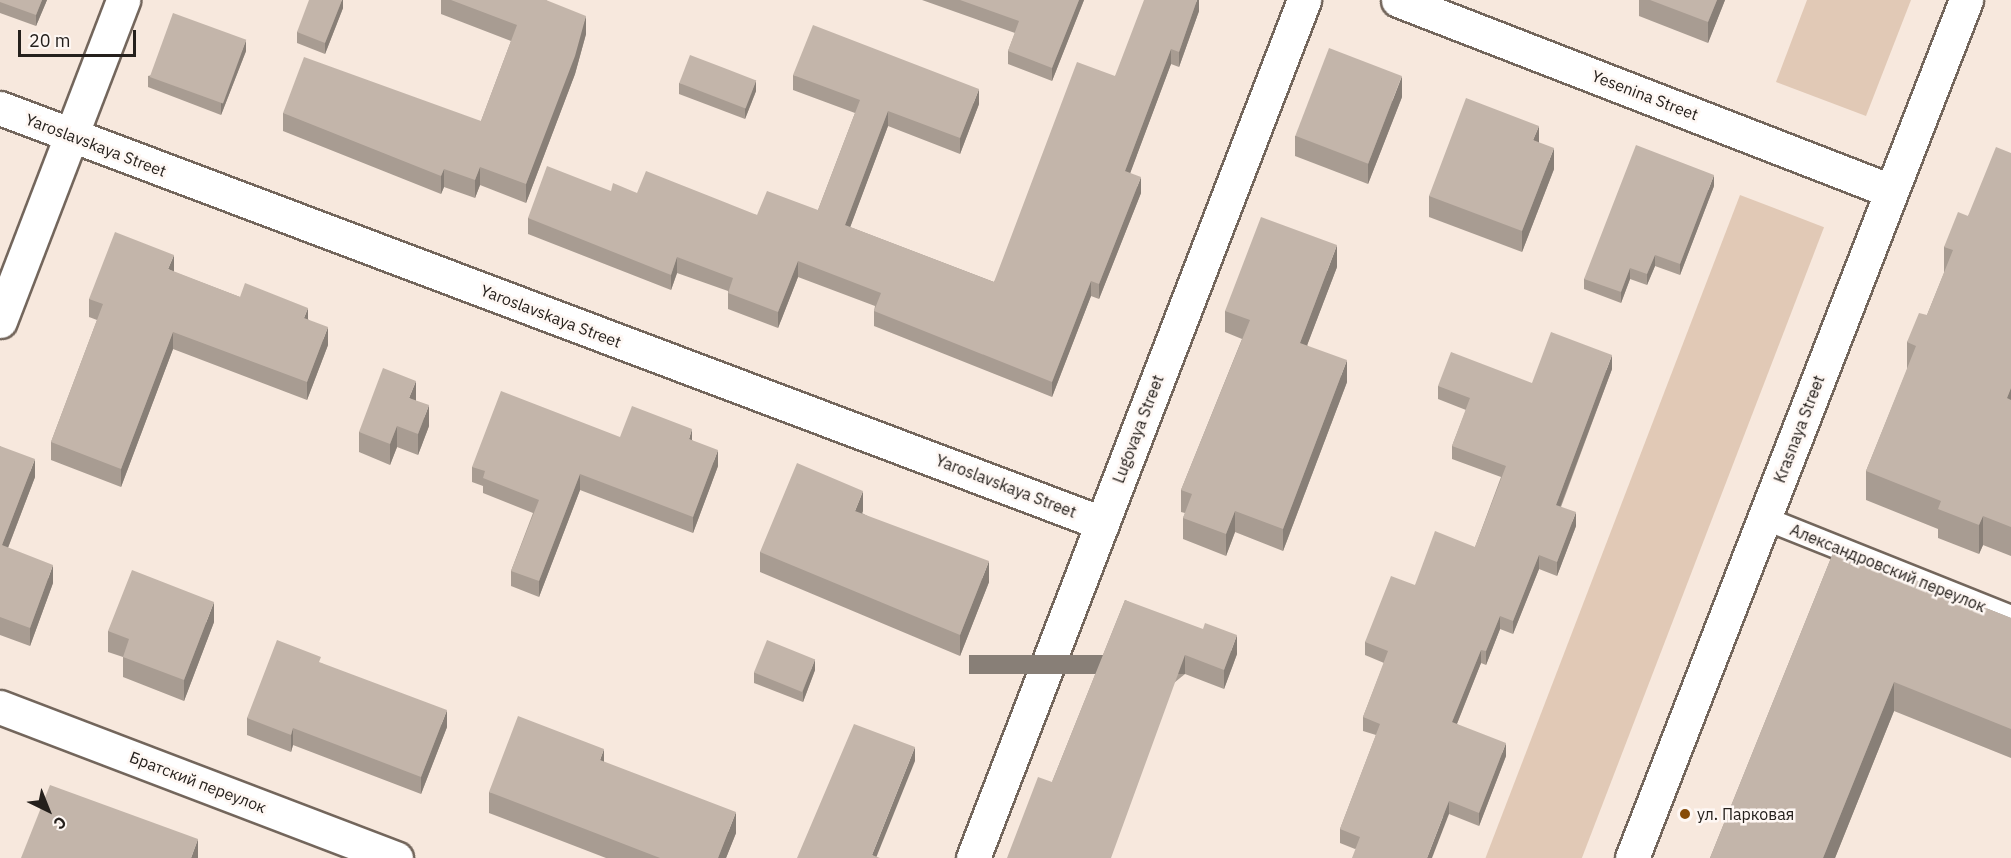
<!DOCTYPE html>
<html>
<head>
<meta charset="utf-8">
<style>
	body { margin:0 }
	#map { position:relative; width:2011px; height:858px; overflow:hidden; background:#f7e8dd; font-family:"IBM Plex Sans",sans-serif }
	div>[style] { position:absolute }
	.green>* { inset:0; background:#e1c9b6; transform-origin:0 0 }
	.roads { filter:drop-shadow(2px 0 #73665c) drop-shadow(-2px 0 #73665c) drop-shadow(0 2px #73665c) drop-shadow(0 -2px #73665c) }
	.lane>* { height:22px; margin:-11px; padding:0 11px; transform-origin:11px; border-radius:11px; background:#fff }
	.street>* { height:33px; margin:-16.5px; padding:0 16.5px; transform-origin:16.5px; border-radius:16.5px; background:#fff }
	.secondary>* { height:33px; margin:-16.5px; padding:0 16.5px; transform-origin:16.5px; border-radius:16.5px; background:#fff }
	.wall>* { inset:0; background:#a89c92 }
	.shaded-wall>* { inset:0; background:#887f77; transform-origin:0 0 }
	.building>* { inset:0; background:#c3b5aa; transform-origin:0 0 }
	.dots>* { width:16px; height:16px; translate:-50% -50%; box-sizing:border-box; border:3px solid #fef7f3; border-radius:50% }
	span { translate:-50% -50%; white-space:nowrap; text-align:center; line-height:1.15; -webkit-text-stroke:5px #fef7f3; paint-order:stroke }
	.street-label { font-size:16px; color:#25201c }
	.poi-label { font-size:16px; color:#25201c }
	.left { translate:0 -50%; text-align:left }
	.north { position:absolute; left:18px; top:780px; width:60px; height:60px; -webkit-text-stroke:4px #fef7f3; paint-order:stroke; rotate:137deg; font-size:16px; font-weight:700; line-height:24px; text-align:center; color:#25201c }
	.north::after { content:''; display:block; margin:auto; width:21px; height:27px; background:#25201c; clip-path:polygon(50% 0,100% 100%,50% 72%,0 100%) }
	.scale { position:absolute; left:18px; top:30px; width:118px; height:27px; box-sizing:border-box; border:3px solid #25201c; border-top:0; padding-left:8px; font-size:18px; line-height:21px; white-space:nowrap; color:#25201c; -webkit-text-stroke:4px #fef7f3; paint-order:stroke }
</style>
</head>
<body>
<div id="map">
	<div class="green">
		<i style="clip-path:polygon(1807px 0,1911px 0,1866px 116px,1776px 82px)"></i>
		<i style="left:1740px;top:195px;width:90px;height:710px;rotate:21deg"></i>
	</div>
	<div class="roads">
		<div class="lane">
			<i style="left:1764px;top:518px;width:266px;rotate:21.8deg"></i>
		</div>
		<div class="street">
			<i style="left:1398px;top:0;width:529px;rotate:21.18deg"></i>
			<i style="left:0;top:108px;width:1178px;rotate:20.64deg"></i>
			<i style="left:0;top:321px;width:344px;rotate:-69deg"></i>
			<i style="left:0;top:707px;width:424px;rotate:20.9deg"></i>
			<i style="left:973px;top:858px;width:920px;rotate:-68.9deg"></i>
		</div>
		<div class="secondary">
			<i style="left:1632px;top:858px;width:921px;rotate:-68.73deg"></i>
		</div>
	</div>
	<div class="wall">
		<i style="clip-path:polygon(0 0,47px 0,36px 26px,0 13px)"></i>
		<i style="clip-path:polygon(343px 0,343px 8px,325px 54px,297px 43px,297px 32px)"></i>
		<i style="clip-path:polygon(441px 0,546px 0,586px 34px,575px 74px,526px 203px,480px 185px,475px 198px,444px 187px,441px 194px,283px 131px,283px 113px,481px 121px,511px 41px,441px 14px)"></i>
		<i style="clip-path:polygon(922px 0,1084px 0,1052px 81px,1008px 64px,1008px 51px,1015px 33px)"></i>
		<i style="clip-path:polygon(1199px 0,1199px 11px,1179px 67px,1171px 64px,1130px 173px,1141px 193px,1099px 299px,1091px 296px,1052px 397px,874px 326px,874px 311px,875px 306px,798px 277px,778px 328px,728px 309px,728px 291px,677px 273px,671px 290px,528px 234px,528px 218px,611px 191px,637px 193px,757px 215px,818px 210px,855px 113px,793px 90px,793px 75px,979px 104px,960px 154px,888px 126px,850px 227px,994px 282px,1115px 76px)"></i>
		<i style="clip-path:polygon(1639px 0,1725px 0,1708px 43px,1639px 16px)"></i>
		<i style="clip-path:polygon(246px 51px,221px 115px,148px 87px,148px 76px)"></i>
		<i style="clip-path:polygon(679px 83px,756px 91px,745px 119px,679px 94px)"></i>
		<i style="clip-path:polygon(1402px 97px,1368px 184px,1295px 156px,1295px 136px)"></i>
		<i style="clip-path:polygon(1539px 143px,1554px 169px,1522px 252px,1429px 217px,1429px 196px)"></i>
		<i style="clip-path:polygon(2011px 153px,2011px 556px,1983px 545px,1979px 554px,1938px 538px,1938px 529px,1866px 500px,1866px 471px,1907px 370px,1907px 342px,1927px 315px,1944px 273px,1944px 247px,1968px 216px)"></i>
		<i style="clip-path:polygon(1714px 186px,1680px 275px,1655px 266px,1647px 285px,1630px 279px,1621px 303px,1584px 289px,1584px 279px)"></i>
		<i style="clip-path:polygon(1337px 267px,1307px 345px,1347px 382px,1283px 551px,1235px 532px,1226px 556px,1183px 539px,1183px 518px,1185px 513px,1181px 512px,1181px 490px,1242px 339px,1225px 332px,1225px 311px)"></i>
		<i style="clip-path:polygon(174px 272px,240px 297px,308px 319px,328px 345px,307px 400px,173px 349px,121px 487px,51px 460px,51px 442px,97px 320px,89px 317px,89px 299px)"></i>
		<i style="clip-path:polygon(1612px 369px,1561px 507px,1576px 526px,1557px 576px,1539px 569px,1513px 634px,1500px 629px,1486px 665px,1481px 663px,1457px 724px,1506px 756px,1479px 826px,1449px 814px,1355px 849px,1340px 843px,1340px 829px,1376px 735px,1363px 731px,1363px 717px,1384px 663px,1365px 655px,1365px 642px,1415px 585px,1475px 547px,1501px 477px,1452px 459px,1452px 446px,1466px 410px,1438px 399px,1438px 386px,1532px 383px)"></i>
		<i style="clip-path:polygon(416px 401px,429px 426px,418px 455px,397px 447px,390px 465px,359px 452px,359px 432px)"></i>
		<i style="clip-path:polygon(620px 437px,692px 440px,718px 466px,693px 533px,580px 490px,539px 597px,511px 586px,511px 571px,533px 513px,483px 493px,483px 486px,472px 482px,472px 467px)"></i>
		<i style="clip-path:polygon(0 446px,35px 477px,8px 548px,53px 583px,30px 646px,0 635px)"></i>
		<i style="clip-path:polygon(863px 511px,862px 513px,989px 582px,960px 656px,760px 572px,760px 552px)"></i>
		<i style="clip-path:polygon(1835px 548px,2011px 618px,2011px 758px,1894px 711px,1835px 858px,1710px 858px)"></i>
		<i style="clip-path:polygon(1125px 600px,1237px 654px,1224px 689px,1185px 674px,1052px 782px)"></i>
		<i style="clip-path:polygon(214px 622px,184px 701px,123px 677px,123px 657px,108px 652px,108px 631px)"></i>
		<i style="clip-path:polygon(321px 663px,447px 727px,421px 794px,293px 745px,291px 752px,247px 735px,247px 718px)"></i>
		<i style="clip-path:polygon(815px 670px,803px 702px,754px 683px,754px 672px)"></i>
		<i style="clip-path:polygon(489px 792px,736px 833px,726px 858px,606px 858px,489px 813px)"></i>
	</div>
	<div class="shaded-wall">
		<i style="clip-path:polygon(42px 0,47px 0,36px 26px,36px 15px)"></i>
		<i style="clip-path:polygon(342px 0,343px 0,343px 8px,325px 54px,325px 43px)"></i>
		<i style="clip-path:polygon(1079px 0,1084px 0,1052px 81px,1052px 68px)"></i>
		<i style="clip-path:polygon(1197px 0,1199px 0,1199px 11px,1179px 67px,1179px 52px)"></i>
		<i style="clip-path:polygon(1717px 0,1725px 0,1708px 43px,1708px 22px)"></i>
		<i style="clip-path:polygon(586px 16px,586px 34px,575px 74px,526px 203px,526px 184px)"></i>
		<i style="clip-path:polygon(246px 40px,246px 51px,221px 115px,221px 104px)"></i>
		<i style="clip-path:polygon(1171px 49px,1171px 64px,1125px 187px,1125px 171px)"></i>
		<i style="clip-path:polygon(1402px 76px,1402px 97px,1368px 184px,1368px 164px)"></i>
		<i style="clip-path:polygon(756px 80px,756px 91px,745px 119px,745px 108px)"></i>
		<i style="clip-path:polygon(979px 89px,979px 104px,960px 154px,960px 138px)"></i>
		<i style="clip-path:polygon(888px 111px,888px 126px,845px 241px,845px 225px)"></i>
		<i style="clip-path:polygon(1539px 126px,1539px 147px,1533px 140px)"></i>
		<i style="clip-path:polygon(1554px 148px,1554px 169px,1522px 252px,1522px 231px)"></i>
		<i style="clip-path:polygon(480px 167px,480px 185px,475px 198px,475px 180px)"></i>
		<i style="clip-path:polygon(444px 169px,444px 187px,441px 194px,441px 176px)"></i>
		<i style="clip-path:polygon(1714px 175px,1714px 186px,1680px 275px,1680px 264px)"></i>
		<i style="clip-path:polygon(1141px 177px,1141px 193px,1099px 299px,1099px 284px)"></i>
		<i style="clip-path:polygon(1337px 245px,1337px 267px,1300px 364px,1300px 343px)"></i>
		<i style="clip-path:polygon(174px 255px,174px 272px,168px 269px)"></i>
		<i style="clip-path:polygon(1655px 255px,1655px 266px,1647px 285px,1647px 274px)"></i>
		<i style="clip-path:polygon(677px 257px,677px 273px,671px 290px,671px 275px)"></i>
		<i style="clip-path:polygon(798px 261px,798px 277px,778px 328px,778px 312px)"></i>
		<i style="clip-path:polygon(1630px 268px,1630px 279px,1621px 303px,1621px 292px)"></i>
		<i style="clip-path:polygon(1091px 281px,1091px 296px,1052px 397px,1052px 382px)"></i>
		<i style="clip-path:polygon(308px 308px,308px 325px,304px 318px)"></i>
		<i style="clip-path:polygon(328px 327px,328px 345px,307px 400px,307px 382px)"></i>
		<i style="clip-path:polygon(173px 332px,173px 349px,121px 487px,121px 469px)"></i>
		<i style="clip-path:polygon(1612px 355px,1612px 369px,1556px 518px,1556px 505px)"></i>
		<i style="clip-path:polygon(1347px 360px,1347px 382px,1283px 551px,1283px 529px)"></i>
		<i style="clip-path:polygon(416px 381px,416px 402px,409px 398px)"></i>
		<i style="clip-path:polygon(2011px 388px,2011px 417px,2007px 398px)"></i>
		<i style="clip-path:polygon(429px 405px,429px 426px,418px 455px,418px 434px)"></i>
		<i style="clip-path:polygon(397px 426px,397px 447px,390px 465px,390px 444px)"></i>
		<i style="clip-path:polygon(692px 429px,692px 445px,689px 439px)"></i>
		<i style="clip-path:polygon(718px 450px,718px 466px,693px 533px,693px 517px)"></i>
		<i style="clip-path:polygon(35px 459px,35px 477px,2px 563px,2px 545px)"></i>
		<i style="clip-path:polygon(580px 474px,580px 490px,539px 597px,539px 581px)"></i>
		<i style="clip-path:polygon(863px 491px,863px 511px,855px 531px,855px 511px)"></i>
		<i style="clip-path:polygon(1235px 511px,1235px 532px,1226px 556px,1226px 534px)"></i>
		<i style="clip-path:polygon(1576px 512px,1576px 526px,1557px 576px,1557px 562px)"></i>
		<i style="clip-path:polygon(1983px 516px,1983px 545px,1979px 554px,1979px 525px)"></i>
		<i style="clip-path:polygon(1539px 555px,1539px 569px,1513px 634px,1513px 621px)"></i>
		<i style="clip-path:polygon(989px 561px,989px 582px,960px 656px,960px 635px)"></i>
		<i style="clip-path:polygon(53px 565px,53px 583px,30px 646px,30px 628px)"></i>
		<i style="clip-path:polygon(214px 602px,214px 622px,184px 701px,184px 680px)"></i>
		<i style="clip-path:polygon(1500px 616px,1500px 629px,1486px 665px,1486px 651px)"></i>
		<i style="clip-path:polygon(1237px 635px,1237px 654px,1224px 689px,1224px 670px)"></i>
		<i style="clip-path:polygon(1481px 650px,1481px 663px,1452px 736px,1452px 722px)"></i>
		<i style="left:1185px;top:655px;width:19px;height:216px;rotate:90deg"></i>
		<i style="clip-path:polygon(815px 659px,815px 670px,803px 702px,803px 691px)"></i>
		<i style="clip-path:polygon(1894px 682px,1894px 711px,1835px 858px,1823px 858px)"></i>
		<i style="clip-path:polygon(447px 710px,447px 727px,421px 794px,421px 777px)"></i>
		<i style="clip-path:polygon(293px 728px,293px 745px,291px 752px,291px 735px)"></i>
		<i style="clip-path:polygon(1506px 743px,1506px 756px,1479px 826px,1479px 813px)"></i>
		<i style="clip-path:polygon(915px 747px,915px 761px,876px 858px,872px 855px)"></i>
		<i style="clip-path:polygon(604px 749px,604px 770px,600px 760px)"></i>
		<i style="clip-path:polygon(1449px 801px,1449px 814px,1432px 858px,1427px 858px)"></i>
		<i style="clip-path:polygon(736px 812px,736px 833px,726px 858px,718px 858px)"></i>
		<i style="clip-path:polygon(198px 839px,198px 858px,191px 858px)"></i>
	</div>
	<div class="building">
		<i style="clip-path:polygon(0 0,42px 0,36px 15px,0 2px)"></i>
		<i style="clip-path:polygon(309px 0,342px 0,325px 43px,297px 32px)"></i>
		<i style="clip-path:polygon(451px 0,546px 0,586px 16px,575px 56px,526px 184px,480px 167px,475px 180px,444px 169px,441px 176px,283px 113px,304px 57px,481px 121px,517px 25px)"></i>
		<i style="clip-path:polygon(960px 0,1079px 0,1052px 68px,1008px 51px,1019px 21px)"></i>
		<i style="clip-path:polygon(1144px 0,1197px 0,1179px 52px,1171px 49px,1125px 171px,1141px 177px,1099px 284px,1091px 281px,1052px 382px,874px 311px,881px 293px,798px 261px,778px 312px,728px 293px,733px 278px,677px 257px,671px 275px,528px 218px,547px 166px,611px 191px,613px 183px,637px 193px,646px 171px,757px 215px,767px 191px,818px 210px,860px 100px,793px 75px,813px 25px,979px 89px,960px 138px,888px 111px,845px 225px,994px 282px,1077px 62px,1115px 76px)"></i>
		<i style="clip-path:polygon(1650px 0,1717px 0,1708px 22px)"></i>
		<i style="left:173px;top:13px;width:78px;height:68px;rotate:20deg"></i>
		<i style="left:1329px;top:48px;width:78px;height:94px;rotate:21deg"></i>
		<i style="left:690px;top:55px;width:71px;height:30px;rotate:21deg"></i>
		<i style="clip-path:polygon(1466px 98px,1539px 126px,1533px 140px,1554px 148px,1522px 231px,1429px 196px)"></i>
		<i style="clip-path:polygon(1636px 145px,1714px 175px,1680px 264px,1655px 255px,1647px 274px,1630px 268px,1621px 292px,1584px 279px)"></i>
		<i style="clip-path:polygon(1996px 147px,2011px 153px,2011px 388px,2007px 398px,2011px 400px,2011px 527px,1983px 516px,1979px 525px,1938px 509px,1941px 501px,1866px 471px,1916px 346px,1907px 342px,1919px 313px,1927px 315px,1953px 250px,1944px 247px,1958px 212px,1968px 216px)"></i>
		<i style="clip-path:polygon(1261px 217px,1337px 245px,1300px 343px,1347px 360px,1283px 529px,1235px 511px,1226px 534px,1183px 518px,1192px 494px,1181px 490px,1250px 320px,1225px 311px)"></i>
		<i style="clip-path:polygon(115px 232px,174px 255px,168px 269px,240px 297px,245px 283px,308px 308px,304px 318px,328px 327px,307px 382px,173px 332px,121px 469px,51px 442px,103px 304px,89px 299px)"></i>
		<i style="clip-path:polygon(1551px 332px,1612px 355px,1556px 505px,1576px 512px,1557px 562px,1539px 555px,1513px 621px,1500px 616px,1486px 651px,1481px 650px,1452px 722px,1506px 743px,1479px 813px,1449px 801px,1427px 858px,1352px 858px,1360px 837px,1340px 829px,1380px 724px,1363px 717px,1388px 651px,1365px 642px,1391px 576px,1415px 585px,1435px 531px,1475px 547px,1506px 466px,1452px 446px,1470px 398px,1438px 386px,1451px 352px,1532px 383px)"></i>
		<i style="clip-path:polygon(383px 368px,416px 381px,409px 398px,429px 405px,418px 434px,397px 426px,390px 444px,359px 432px)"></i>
		<i style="clip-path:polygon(501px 391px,620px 437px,632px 406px,692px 429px,689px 439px,718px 450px,693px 517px,580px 474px,539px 581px,511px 571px,539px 500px,483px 478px,485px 471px,472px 467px)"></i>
		<i style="clip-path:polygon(0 446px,35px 459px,2px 545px,53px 565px,30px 628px,0 617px)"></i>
		<i style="clip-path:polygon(797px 463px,863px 491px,855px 511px,989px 561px,960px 635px,760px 552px)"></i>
		<i style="clip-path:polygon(1835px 548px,2011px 618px,2011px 729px,1894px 682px,1823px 858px,1710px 858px)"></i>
		<i style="clip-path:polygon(132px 570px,214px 602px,184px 680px,123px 657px,129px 639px,108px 631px)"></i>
		<i style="clip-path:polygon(1125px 600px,1203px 629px,1205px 623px,1237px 635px,1224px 670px,1185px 655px,1111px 858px,1007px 858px,1038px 777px,1052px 782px)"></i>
		<i style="clip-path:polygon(277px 640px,321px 657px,319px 662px,447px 710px,421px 777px,293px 728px,291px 735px,247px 718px)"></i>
		<i style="left:767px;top:640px;width:52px;height:35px;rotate:22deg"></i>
		<i style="clip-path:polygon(518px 716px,604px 749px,600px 760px,736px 812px,718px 858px,660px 858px,489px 792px)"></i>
		<i style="clip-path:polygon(854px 724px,915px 747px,872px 855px,880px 858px,797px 858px)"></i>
		<i style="clip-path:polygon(50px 785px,198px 839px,191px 858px,21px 858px)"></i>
	</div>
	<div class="dots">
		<i style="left:1685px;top:814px;background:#874c08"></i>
	</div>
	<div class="street-label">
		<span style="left:1645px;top:95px;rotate:21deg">Yesenina Street</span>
		<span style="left:96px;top:145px;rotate:21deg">Yaroslavskaya Street</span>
		<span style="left:551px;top:316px;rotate:21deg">Yaroslavskaya Street</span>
		<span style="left:1138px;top:429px;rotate:-69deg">Lugovaya Street</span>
		<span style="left:1799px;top:429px;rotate:-69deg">Krasnaya Street</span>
		<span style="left:1006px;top:486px;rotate:21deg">Yaroslavskaya Street</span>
		<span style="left:1888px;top:568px;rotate:22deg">Александровский переулок</span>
		<span style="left:198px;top:782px;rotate:21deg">Братский переулок</span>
	</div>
	<div class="poi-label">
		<span class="left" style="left:1697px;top:814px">ул. Парковая</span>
	</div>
	<div class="north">С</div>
	<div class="scale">20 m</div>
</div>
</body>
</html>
